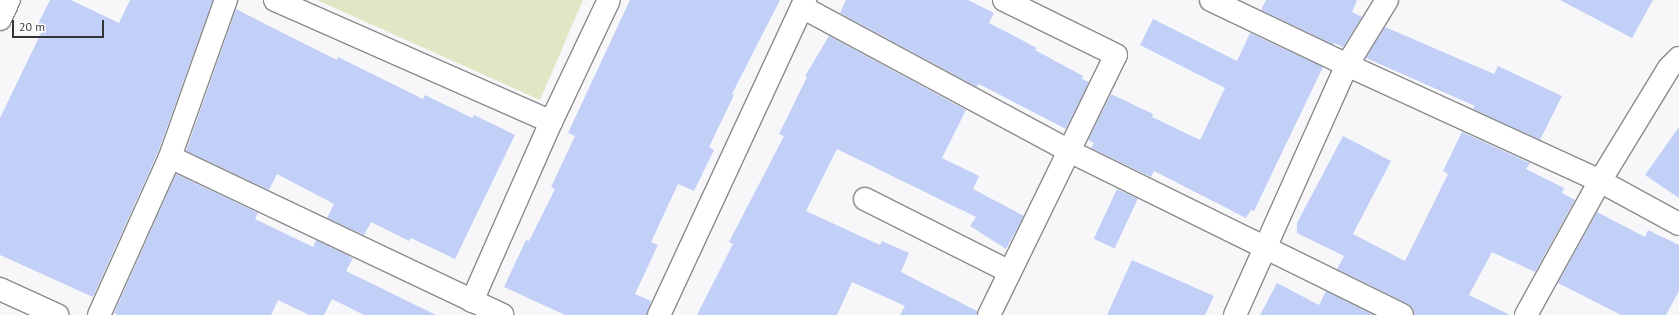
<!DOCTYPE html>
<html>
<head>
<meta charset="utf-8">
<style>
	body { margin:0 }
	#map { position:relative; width:1679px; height:315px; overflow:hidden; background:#f7f7f9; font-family:"PT Sans",sans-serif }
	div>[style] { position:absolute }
	.green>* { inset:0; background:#e1e6c5 }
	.building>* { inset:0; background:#c2d0f7; transform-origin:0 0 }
	.roads { filter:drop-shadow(1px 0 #8b8b8d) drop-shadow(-1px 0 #8b8b8d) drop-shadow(0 1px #8b8b8d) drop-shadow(0 -1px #8b8b8d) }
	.street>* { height:22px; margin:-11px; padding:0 11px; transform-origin:11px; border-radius:11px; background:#fff }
	.secondary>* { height:22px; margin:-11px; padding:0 11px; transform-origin:11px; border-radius:11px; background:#fff }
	span { translate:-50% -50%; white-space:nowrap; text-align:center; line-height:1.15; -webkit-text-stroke:3px #fff; paint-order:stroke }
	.scale { position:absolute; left:12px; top:20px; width:92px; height:18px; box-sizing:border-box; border:2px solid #333434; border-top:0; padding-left:5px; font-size:12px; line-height:14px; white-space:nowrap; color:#333434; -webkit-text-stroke:3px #fff; paint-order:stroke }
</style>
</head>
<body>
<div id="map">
	<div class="green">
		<i style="clip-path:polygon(317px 0,583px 0,540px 100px)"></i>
	</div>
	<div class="building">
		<i style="clip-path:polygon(50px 0,71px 0,119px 23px,130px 0,213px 0,158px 152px,93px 297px,0 255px,0 118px,43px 29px,37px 26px)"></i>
		<i style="clip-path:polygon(630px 0,780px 0,732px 94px,734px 95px,709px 147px,714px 150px,694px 191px,678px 184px,651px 242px,658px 245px,635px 294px,651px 301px,647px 315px,565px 315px,504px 287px,526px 240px,529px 241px,555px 189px,551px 187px,575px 136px,568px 133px)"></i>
		<i style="clip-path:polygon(846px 0,968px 0,994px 13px,989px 23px,1037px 48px,1035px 50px,1083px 76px,1082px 79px,1089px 82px,1066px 129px,979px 84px,977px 87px,840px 13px)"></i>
		<i style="clip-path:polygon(1266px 0,1357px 0,1352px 12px,1362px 17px,1343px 47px,1334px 43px,1334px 45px,1261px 10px)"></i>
		<i style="clip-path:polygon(1560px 0,1653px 0,1632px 38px)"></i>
		<i style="clip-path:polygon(236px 9px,287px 35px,337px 60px,338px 57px,423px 99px,425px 95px,472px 118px,474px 115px,515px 135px,455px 259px,411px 238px,409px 241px,371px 222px,364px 235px,327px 218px,334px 204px,277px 174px,269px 190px,186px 151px)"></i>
		<i style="clip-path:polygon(1153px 19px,1237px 61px,1250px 33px,1323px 67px,1254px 211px,1251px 210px,1246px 218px,1154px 171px,1151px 177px,1091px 148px,1094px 143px,1088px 140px,1111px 94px,1153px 114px,1152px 117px,1200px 140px,1225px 88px,1140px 45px)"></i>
		<i style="clip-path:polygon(1385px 27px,1494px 74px,1498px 66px,1562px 96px,1540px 140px,1473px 109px,1475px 106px,1366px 58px)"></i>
		<i style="clip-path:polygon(829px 36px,966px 110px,942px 158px,979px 176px,973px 189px,1024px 216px,1006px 249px,970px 226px,976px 217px,837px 149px,806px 211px,880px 245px,882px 241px,909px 253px,901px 272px,977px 311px,977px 315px,900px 315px,905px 306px,852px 282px,837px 315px,697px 315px,733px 244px,729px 242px,784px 136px,779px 134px,807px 77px,805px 76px)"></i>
		<i style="clip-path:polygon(1679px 127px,1679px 198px,1645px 175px)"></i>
		<i style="clip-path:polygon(1462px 132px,1530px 163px,1526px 169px,1564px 188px,1562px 193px,1575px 200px,1535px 272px,1492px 252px,1469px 295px,1510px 315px,1414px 315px,1413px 308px,1408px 304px,1337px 269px,1344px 256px,1297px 233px,1297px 223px,1343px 136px,1391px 161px,1353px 234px,1405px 261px,1448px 174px,1443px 171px)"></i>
		<i style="clip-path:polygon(176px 174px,258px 213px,255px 219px,313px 247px,316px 240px,353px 258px,346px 271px,436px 315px,364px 315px,332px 299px,324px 315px,309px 315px,278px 300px,271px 315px,118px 315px,114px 313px)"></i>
		<i style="left:1117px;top:189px;width:23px;height:55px;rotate:25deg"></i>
		<i style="clip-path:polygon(1597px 212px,1645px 237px,1648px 230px,1679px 245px,1679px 291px,1666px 315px,1621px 315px,1558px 283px)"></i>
		<i style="clip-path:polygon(1132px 260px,1214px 296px,1205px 315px,1107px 315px)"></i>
		<i style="clip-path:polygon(1277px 283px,1319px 305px,1326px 291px,1374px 315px,1260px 315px)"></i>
	</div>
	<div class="roads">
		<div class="street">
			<i style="left:275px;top:0;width:302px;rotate:23.8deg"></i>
			<i style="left:551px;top:122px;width:135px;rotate:-64.6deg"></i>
			<i style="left:1211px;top:0;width:151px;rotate:25.5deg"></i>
			<i style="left:1347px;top:65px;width:278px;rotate:24.6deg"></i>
			<i style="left:1600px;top:181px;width:132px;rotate:-58.6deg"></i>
			<i style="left:1669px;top:68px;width:14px;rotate:-45deg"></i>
			<i style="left:802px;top:7px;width:303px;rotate:28.3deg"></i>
			<i style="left:1069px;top:151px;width:371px;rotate:26.2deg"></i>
			<i style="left:170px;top:157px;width:167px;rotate:-70.4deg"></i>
			<i style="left:865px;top:199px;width:162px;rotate:26.7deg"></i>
			<i style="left:0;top:289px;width:63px;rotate:24.5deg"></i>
			<i style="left:472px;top:301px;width:196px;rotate:-66.2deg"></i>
			<i style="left:99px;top:315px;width:173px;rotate:-65.8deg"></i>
			<i style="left:170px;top:157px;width:368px;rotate:25.4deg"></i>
			<i style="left:659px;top:315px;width:347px;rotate:-65.1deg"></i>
			<i style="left:989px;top:315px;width:289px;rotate:-64deg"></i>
			<i style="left:1116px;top:55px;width:125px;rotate:-153.8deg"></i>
			<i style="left:1235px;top:315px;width:274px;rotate:-65.9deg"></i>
			<i style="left:1347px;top:65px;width:76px;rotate:-58.4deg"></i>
			<i style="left:1526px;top:315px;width:153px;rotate:-61.1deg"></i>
			<i style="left:1600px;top:181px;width:90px;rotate:28.6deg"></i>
		</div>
		<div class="secondary">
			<i style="left:0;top:19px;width:21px;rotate:-65deg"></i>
		</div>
	</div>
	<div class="scale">20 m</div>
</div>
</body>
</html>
